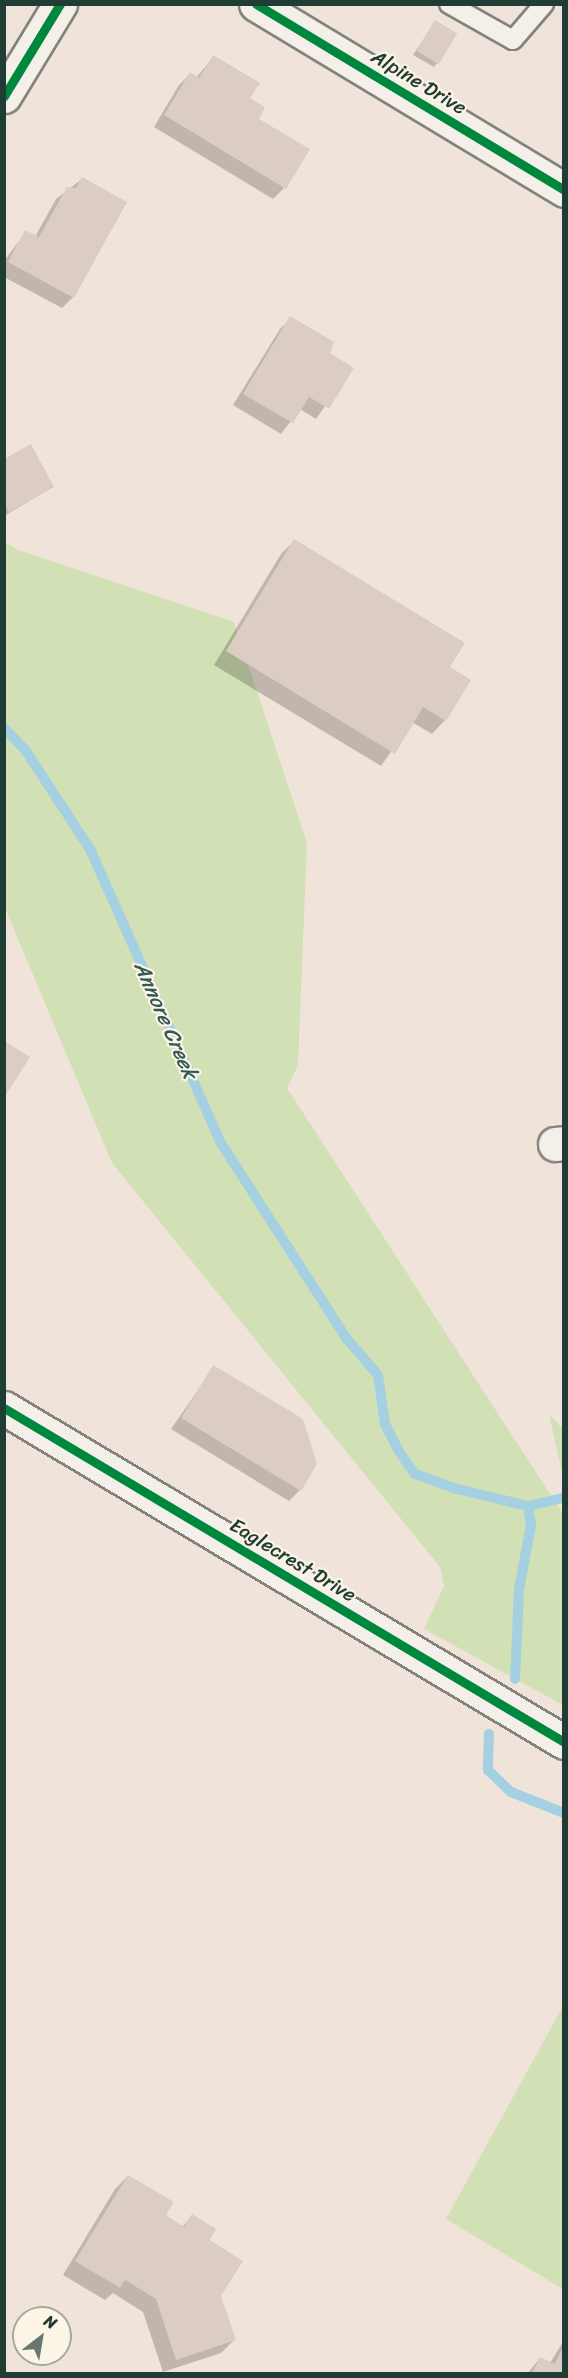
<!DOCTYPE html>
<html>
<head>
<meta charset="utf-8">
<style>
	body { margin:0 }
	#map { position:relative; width:568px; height:2378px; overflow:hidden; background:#f0e4da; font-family:Sriracha,sans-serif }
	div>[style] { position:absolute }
	.green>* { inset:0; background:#d1e0b5 }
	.shadow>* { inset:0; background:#0003 }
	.stream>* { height:10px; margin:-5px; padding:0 5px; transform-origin:5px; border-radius:5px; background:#a4d0e2 }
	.building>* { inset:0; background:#dbccc4; transform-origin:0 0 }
	.roads { filter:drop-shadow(2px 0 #83837c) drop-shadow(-2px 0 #83837c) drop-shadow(0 2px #83837c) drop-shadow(0 -2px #83837c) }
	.lane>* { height:18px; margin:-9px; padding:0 9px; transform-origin:9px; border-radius:9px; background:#f4f0e9 }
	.street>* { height:33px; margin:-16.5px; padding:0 16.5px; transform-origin:16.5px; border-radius:16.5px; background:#f4f0e9 }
	.secondary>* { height:33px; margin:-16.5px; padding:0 16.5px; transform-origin:16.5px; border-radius:16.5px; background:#f4f0e9 }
	.cycleway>* { height:9px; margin:-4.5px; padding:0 4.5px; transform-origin:4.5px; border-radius:4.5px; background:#00873e }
	span { translate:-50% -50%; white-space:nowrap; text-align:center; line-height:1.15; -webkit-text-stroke:4.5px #fcf5e5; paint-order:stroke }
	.street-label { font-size:20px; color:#1f3d34 }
	.water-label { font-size:21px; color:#335958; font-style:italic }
	.frame { position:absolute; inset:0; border:6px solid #1f3d34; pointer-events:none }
	.north { position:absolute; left:12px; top:2306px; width:60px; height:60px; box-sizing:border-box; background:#fcf5e5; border:2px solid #a4ab9e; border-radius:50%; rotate:31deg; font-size:16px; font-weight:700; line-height:24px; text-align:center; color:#1f3d34 }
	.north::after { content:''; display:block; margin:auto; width:21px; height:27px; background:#68776e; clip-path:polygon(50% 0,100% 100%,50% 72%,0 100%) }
</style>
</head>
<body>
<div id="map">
	<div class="green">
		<i style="clip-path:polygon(4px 541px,16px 549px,234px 622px,307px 843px,298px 1065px,287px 1088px,563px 1514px,563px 1705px,424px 1629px,444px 1586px,440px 1567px,112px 1163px,5px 908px)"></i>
		<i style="clip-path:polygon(549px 1415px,563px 1428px,563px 1476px)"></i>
		<i style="clip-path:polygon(563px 2006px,564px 2289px,563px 2289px,446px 2219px)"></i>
	</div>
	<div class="shadow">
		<i style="clip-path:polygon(435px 22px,437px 63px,434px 67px,413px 55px)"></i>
		<i style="clip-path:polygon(214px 56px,248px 99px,284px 188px,273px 199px,154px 127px,179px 85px,190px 74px,196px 78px)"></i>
		<i style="clip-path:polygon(82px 179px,125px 202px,73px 297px,62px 308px,4px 277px,4px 261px,26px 232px,35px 237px,56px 199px)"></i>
		<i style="clip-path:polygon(291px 318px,329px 354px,352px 368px,316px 419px,300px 409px,281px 434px,233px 405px,280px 329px)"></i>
		<i style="clip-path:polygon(4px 460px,53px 487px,4px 516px)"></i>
		<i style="clip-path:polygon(294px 541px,448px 668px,469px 681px,445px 720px,432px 734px,412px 722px,381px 766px,214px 665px,281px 554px)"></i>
		<i style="clip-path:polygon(214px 1367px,300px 1490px,289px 1501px,171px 1429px)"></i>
		<i style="clip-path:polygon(128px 2176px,163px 2216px,182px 2227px,192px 2216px,234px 2340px,221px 2353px,163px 2372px,143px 2312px,113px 2293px,105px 2300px,63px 2275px,115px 2189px)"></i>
		<i style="clip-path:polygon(564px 2340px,564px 2374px,527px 2374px,540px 2358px,550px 2363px)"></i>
	</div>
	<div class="stream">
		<i style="left:4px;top:728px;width:32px;rotate:46deg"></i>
		<i style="left:26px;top:751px;width:117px;rotate:56.9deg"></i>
		<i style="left:90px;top:849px;width:322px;rotate:66deg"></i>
		<i style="left:221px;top:1143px;width:232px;rotate:57.3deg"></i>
		<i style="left:346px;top:1338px;width:49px;rotate:49.1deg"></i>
		<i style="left:378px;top:1375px;width:49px;rotate:81.9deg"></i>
		<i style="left:385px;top:1424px;width:29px;rotate:63deg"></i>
		<i style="left:398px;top:1450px;width:29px;rotate:55deg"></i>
		<i style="left:415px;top:1474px;width:45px;rotate:19.7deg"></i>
		<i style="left:457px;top:1489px;width:73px;rotate:13.5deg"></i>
		<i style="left:528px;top:1506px;width:19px;rotate:81deg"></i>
		<i style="left:531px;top:1525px;width:65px;rotate:100.6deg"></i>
		<i style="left:519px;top:1589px;width:90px;rotate:92.5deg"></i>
		<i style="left:528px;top:1506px;width:37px;rotate:-13deg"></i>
		<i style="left:489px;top:1734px;width:36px;rotate:92deg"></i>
		<i style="left:488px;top:1770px;width:32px;rotate:44deg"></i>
		<i style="left:511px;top:1792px;width:57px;rotate:21.6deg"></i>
	</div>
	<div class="building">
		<i style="left:435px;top:20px;width:26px;height:36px;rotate:31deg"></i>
		<i style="clip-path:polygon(213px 55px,260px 83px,250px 98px,265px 107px,259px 119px,310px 149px,286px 189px,164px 115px,190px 72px,199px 78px)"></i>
		<i style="clip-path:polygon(82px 177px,127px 202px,74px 298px,8px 262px,25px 230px,39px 237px,67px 187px,76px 188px)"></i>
		<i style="clip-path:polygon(290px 316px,334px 342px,330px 353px,354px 368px,329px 409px,309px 397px,293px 423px,243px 394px)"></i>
		<i style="clip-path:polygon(31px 444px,54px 487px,9px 512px,4px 504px,4px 459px)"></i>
		<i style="clip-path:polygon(294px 539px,465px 643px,450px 667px,471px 680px,446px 721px,423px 707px,395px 754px,226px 651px)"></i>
		<i style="clip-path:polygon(4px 1041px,30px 1057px,4px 1098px)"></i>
		<i style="clip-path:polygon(213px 1365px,303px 1419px,317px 1464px,301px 1491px,181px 1418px)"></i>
		<i style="clip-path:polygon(128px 2175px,174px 2202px,166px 2215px,184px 2227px,192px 2214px,216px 2229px,210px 2240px,243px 2261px,221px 2296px,236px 2340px,176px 2360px,156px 2299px,125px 2280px,120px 2288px,75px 2261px)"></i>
		<i style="clip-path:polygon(564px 2345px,564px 2374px,532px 2374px,540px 2357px,555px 2364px)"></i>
	</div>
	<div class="roads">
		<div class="lane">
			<i style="left:449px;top:4px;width:73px;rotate:29.4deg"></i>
			<i style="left:513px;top:40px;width:48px;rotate:-49.3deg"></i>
		</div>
		<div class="street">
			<i style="left:256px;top:4px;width:360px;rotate:31.1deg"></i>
			<i style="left:555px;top:1144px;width:9px;rotate:-6deg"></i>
			<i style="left:4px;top:1408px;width:652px;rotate:30.81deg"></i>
		</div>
		<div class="secondary">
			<i style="left:4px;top:96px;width:108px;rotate:-58.7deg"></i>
		</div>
	</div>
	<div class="cycleway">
		<i style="left:256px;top:4px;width:360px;rotate:31.1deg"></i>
		<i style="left:4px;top:96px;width:108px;rotate:-58.7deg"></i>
		<i style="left:4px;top:1408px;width:652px;rotate:30.81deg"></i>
	</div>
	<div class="street-label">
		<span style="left:419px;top:82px;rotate:31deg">Alpine Drive</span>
		<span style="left:293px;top:1560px;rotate:31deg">Eaglecrest Drive</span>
	</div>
	<div class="water-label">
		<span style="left:166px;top:1020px;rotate:66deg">Annore Creek</span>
	</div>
	<div class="frame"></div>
	<div class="north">N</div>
</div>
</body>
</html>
